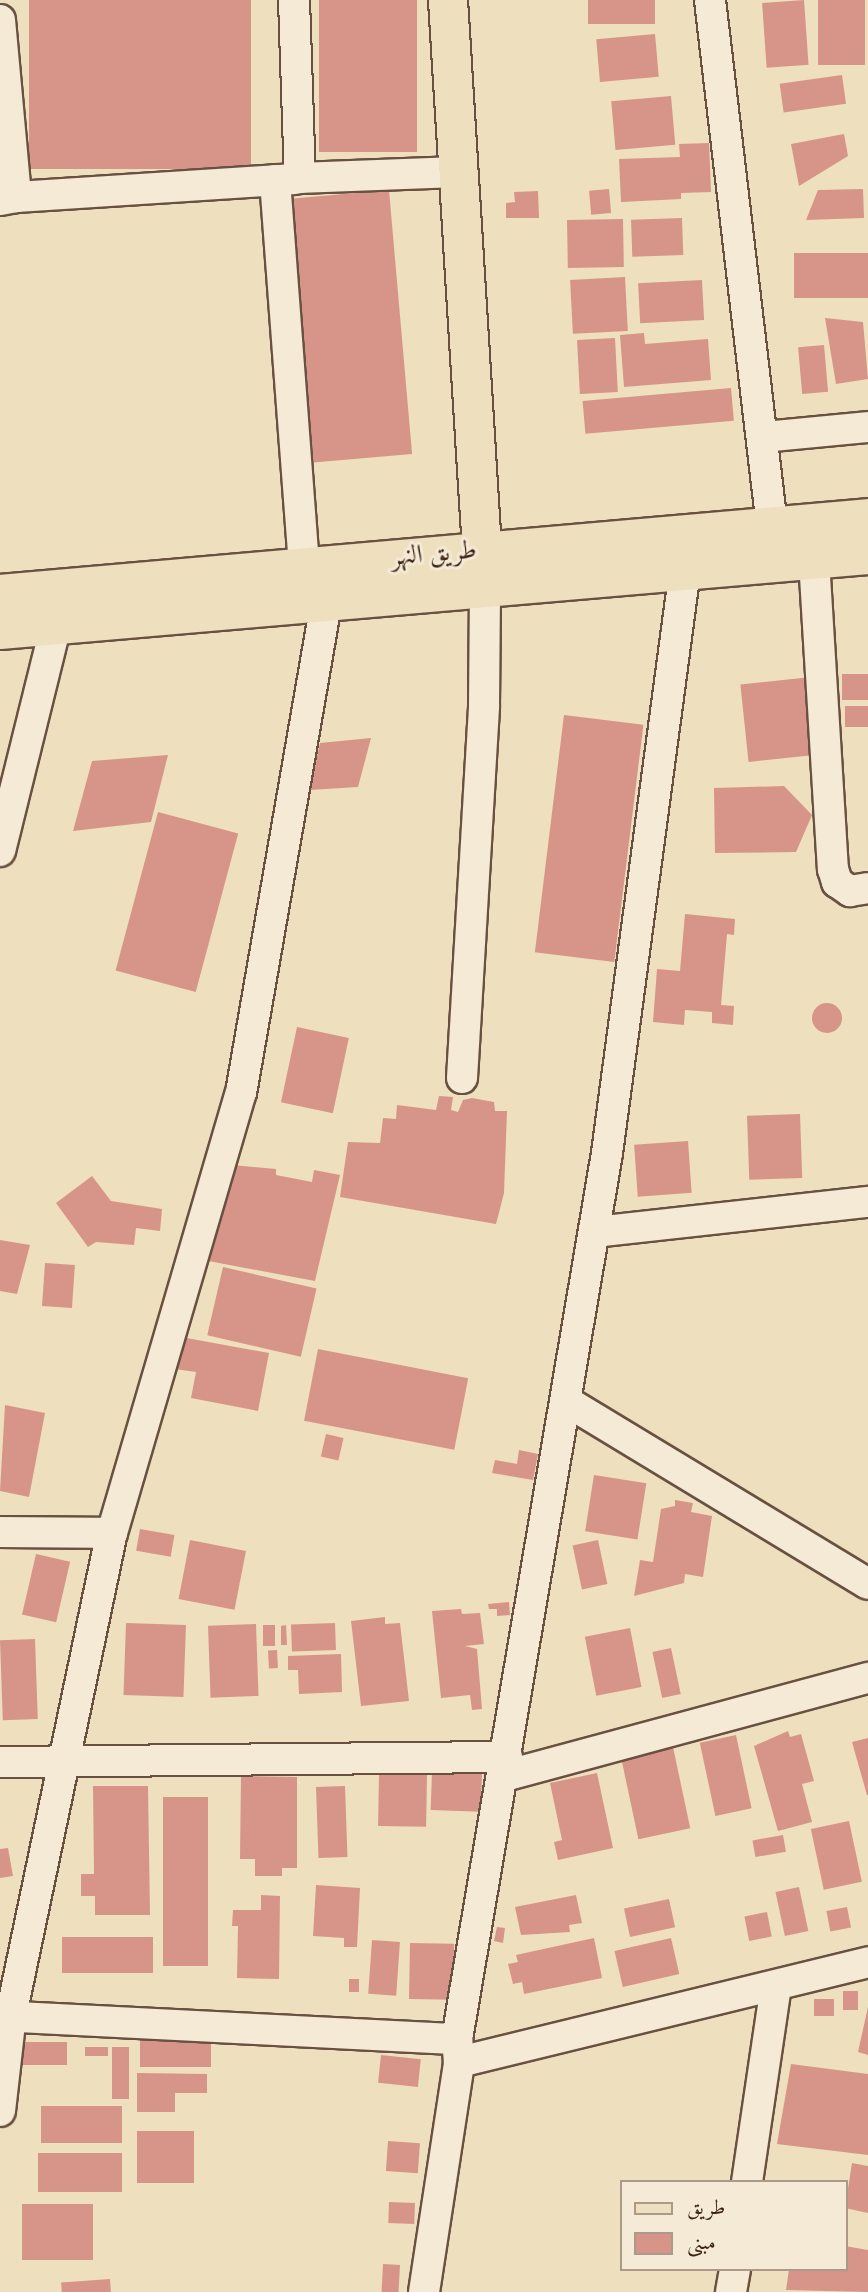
<!DOCTYPE html>
<html>
<head>
<meta charset="utf-8">
<style>
	body { margin:0 }
	#map { position:relative; width:868px; height:2292px; overflow:hidden; background:#eedfbe; font-family:Cardo,Amiri,serif }
	div>[style] { position:absolute }
	.building>* { inset:0; background:#d79589; transform-origin:0 0 }
	.round { border-radius:50% }
	.roads { filter:drop-shadow(2px 0 #695141) drop-shadow(-2px 0 #695141) drop-shadow(0 2px #695141) drop-shadow(0 -2px #695141) }
	.minor>* { height:30px; margin:-15px; padding:0 15px; transform-origin:15px; border-radius:15px; background:#f4ead5 }
	.major>* { height:38px; margin:-19px; padding:0 19px; transform-origin:19px; border-radius:19px; background:#eedfbe }
	span { translate:-50% -50%; white-space:nowrap; text-align:center; line-height:1.15; -webkit-text-stroke:6px #f4ead5; paint-order:stroke }
	.street-label { font-size:26px; color:#3d2217 }
	.legend { position:absolute; left:620px; top:2180px; width:228px; height:91px; box-sizing:border-box; background:#f4ead5; border:2px solid #ab9a89; margin:0; padding:9px 12px; list-style:none; font-size:21px; color:#3d2217 }
	.legend li { display:flex; align-items:center; gap:14px; height:35px }
	.legend b { width:35px; border:2px solid #ab9a89 }
</style>
</head>
<body>
<div id="map">
	<div class="building">
		<i style="left:29px;top:0;width:222px;height:169px"></i>
		<i style="left:319px;top:0;width:98px;height:152px"></i>
		<i style="left:588px;top:0;width:67px;height:24px"></i>
		<i style="left:804px;top:0;width:65px;height:42px;rotate:86deg"></i>
		<i style="left:818px;top:0;width:47px;height:65px"></i>
		<i style="left:655px;top:34px;width:43px;height:59px;rotate:85deg"></i>
		<i style="left:842px;top:75px;width:29px;height:63px;rotate:82deg"></i>
		<i style="left:671px;top:96px;width:49px;height:60px;rotate:85deg"></i>
		<i style="clip-path:polygon(844px 134px,848px 156px,799px 186px,791px 144px)"></i>
		<i style="clip-path:polygon(709px 143px,711px 192px,681px 193px,681px 199px,621px 202px,619px 159px,680px 157px,679px 144px)"></i>
		<i style="left:609px;top:189px;width:24px;height:20px;rotate:85deg"></i>
		<i style="clip-path:polygon(863px 189px,864px 218px,806px 220px,818px 190px)"></i>
		<i style="left:389px;top:190px;width:265px;height:99px;rotate:85deg"></i>
		<i style="clip-path:polygon(538px 191px,539px 218px,506px 218px,506px 203px,515px 202px,514px 192px)"></i>
		<i style="left:682px;top:218px;width:37px;height:51px;rotate:88deg"></i>
		<i style="left:623px;top:219px;width:48px;height:56px;rotate:89deg"></i>
		<i style="left:868px;top:253px;width:45px;height:74px;rotate:90deg"></i>
		<i style="left:625px;top:277px;width:54px;height:55px;rotate:87deg"></i>
		<i style="left:702px;top:280px;width:40px;height:64px;rotate:87deg"></i>
		<i style="clip-path:polygon(825px 318px,863px 322px,868px 379px,836px 384px)"></i>
		<i style="clip-path:polygon(644px 333px,645px 344px,708px 339px,711px 380px,624px 387px,620px 335px)"></i>
		<i style="left:615px;top:338px;width:54px;height:38px;rotate:87deg"></i>
		<i style="left:824px;top:345px;width:47px;height:26px;rotate:85deg"></i>
		<i style="left:731px;top:388px;width:33px;height:149px;rotate:85deg"></i>
		<i style="left:868px;top:674px;width:26px;height:26px;rotate:90deg"></i>
		<i style="left:811px;top:677px;width:78px;height:71px;rotate:84deg"></i>
		<i style="left:868px;top:706px;width:21px;height:23px;rotate:90deg"></i>
		<i style="left:564px;top:715px;width:80px;height:239px;rotate:7deg"></i>
		<i style="clip-path:polygon(371px 738px,358px 787px,310px 790px,320px 743px)"></i>
		<i style="clip-path:polygon(168px 755px,151px 822px,73px 831px,92px 761px)"></i>
		<i style="clip-path:polygon(784px 786px,812px 815px,796px 852px,715px 853px,714px 788px)"></i>
		<i style="left:158px;top:812px;width:83px;height:164px;rotate:15deg"></i>
		<i style="clip-path:polygon(685px 914px,735px 919px,734px 935px,727px 934px,721px 1005px,734px 1006px,733px 1025px,712px 1023px,712px 1012px,685px 1010px,684px 1025px,653px 1022px,657px 969px,680px 971px)"></i>
		<i class="round" style="left:812px;top:1003px;width:30px;height:30px"></i>
		<i style="left:297px;top:1027px;width:53px;height:77px;rotate:12deg"></i>
		<i style="clip-path:polygon(439px 1096px,453px 1097px,451px 1110px,458px 1112px,463px 1100px,472px 1098px,494px 1102px,495px 1111px,507px 1111px,504px 1193px,496px 1224px,340px 1197px,348px 1142px,380px 1143px,383px 1118px,396px 1119px,397px 1105px,436px 1110px)"></i>
		<i style="left:800px;top:1114px;width:64px;height:53px;rotate:88deg"></i>
		<i style="left:688px;top:1141px;width:52px;height:54px;rotate:86deg"></i>
		<i style="clip-path:polygon(221px 1164px,276px 1169px,276px 1175px,312px 1182px,314px 1170px,340px 1175px,315px 1281px,203px 1260px)"></i>
		<i style="clip-path:polygon(92px 1176px,111px 1201px,162px 1209px,160px 1231px,136px 1228px,134px 1245px,96px 1242px,88px 1247px,56px 1203px)"></i>
		<i style="clip-path:polygon(0 1240px,30px 1245px,17px 1294px,0 1291px)"></i>
		<i style="left:45px;top:1263px;width:30px;height:43px;rotate:4deg"></i>
		<i style="left:223px;top:1267px;width:96px;height:70px;rotate:13deg"></i>
		<i style="clip-path:polygon(181px 1337px,269px 1353px,258px 1411px,191px 1398px,196px 1372px,175px 1369px)"></i>
		<i style="left:318px;top:1349px;width:153px;height:73px;rotate:11deg"></i>
		<i style="clip-path:polygon(5px 1405px,45px 1413px,29px 1497px,0 1491px)"></i>
		<i style="left:326px;top:1434px;width:18px;height:23px;rotate:13deg"></i>
		<i style="clip-path:polygon(519px 1450px,538px 1454px,533px 1480px,492px 1473px,495px 1460px,517px 1464px)"></i>
		<i style="left:594px;top:1475px;width:53px;height:57px;rotate:9deg"></i>
		<i style="clip-path:polygon(675px 1500px,693px 1503px,691px 1512px,712px 1516px,703px 1577px,685px 1574px,684px 1583px,634px 1596px,640px 1560px,653px 1562px,661px 1509px,675px 1506px)"></i>
		<i style="left:140px;top:1529px;width:35px;height:22px;rotate:10deg"></i>
		<i style="left:190px;top:1540px;width:57px;height:60px;rotate:11deg"></i>
		<i style="left:598px;top:1540px;width:45px;height:26px;rotate:78deg"></i>
		<i style="left:36px;top:1554px;width:35px;height:62px;rotate:13deg"></i>
		<i style="clip-path:polygon(509px 1602px,510px 1615px,497px 1616px,497px 1609px,489px 1609px,488px 1604px)"></i>
		<i style="clip-path:polygon(461px 1609px,462px 1614px,480px 1613px,484px 1644px,465px 1646px,477px 1649px,482px 1709px,472px 1710px,470px 1695px,441px 1698px,432px 1611px)"></i>
		<i style="clip-path:polygon(385px 1617px,385px 1624px,400px 1623px,409px 1701px,361px 1706px,351px 1621px)"></i>
		<i style="left:126px;top:1623px;width:60px;height:72px;rotate:2deg"></i>
		<i style="left:335px;top:1623px;width:27px;height:44px;rotate:88deg"></i>
		<i style="left:256px;top:1624px;width:72px;height:48px;rotate:88deg"></i>
		<i style="left:263px;top:1625px;width:12px;height:21px"></i>
		<i style="clip-path:polygon(286px 1625px,287px 1645px,281px 1645px,281px 1626px)"></i>
		<i style="left:630px;top:1628px;width:60px;height:46px;rotate:79deg"></i>
		<i style="left:35px;top:1639px;width:80px;height:35px;rotate:88deg"></i>
		<i style="left:671px;top:1648px;width:47px;height:19px;rotate:78deg"></i>
		<i style="left:277px;top:1650px;width:18px;height:9px;rotate:87deg"></i>
		<i style="clip-path:polygon(341px 1654px,342px 1692px,299px 1694px,298px 1670px,288px 1670px,288px 1656px)"></i>
		<i style="clip-path:polygon(788px 1731px,790px 1737px,801px 1734px,814px 1781px,802px 1784px,812px 1822px,778px 1831px,754px 1746px)"></i>
		<i style="left:736px;top:1735px;width:75px;height:37px;rotate:78deg"></i>
		<i style="clip-path:polygon(868px 1738px,868px 1795px,867px 1795px,852px 1742px)"></i>
		<i style="left:673px;top:1747px;width:83px;height:53px;rotate:78deg"></i>
		<i style="left:432px;top:1772px;width:50px;height:38px;rotate:2deg"></i>
		<i style="clip-path:polygon(597px 1773px,613px 1848px,558px 1860px,554px 1842px,562px 1840px,550px 1783px)"></i>
		<i style="left:379px;top:1774px;width:48px;height:52px;rotate:1deg"></i>
		<i style="clip-path:polygon(241px 1776px,297px 1777px,297px 1868px,282px 1868px,282px 1876px,255px 1876px,255px 1859px,240px 1859px)"></i>
		<i style="clip-path:polygon(93px 1786px,148px 1786px,150px 1915px,95px 1915px,95px 1896px,81px 1896px,81px 1874px,94px 1874px)"></i>
		<i style="left:345px;top:1786px;width:71px;height:29px;rotate:88deg"></i>
		<i style="left:163px;top:1797px;width:45px;height:169px"></i>
		<i style="left:849px;top:1821px;width:62px;height:39px;rotate:78deg"></i>
		<i style="left:783px;top:1835px;width:17px;height:31px;rotate:80deg"></i>
		<i style="clip-path:polygon(8px 1848px,13px 1876px,0 1878px,0 1849px)"></i>
		<i style="clip-path:polygon(316px 1885px,360px 1888px,357px 1947px,344px 1947px,344px 1938px,313px 1936px)"></i>
		<i style="left:799px;top:1887px;width:45px;height:24px;rotate:78deg"></i>
		<i style="clip-path:polygon(261px 1895px,280px 1896px,279px 1979px,237px 1978px,238px 1926px,232px 1926px,233px 1910px,261px 1910px)"></i>
		<i style="clip-path:polygon(576px 1895px,582px 1923px,569px 1925px,570px 1932px,521px 1935px,515px 1907px)"></i>
		<i style="left:669px;top:1899px;width:29px;height:46px;rotate:78deg"></i>
		<i style="left:847px;top:1907px;width:21px;height:21px;rotate:79deg"></i>
		<i style="left:767px;top:1912px;width:25px;height:23px;rotate:79deg"></i>
		<i style="clip-path:polygon(497px 1927px,505px 1928px,503px 1943px,494px 1941px)"></i>
		<i style="left:62px;top:1937px;width:91px;height:36px"></i>
		<i style="clip-path:polygon(594px 1938px,602px 1978px,524px 1994px,522px 1982px,513px 1984px,508px 1964px,518px 1962px,516px 1955px)"></i>
		<i style="left:671px;top:1938px;width:37px;height:58px;rotate:77deg"></i>
		<i style="left:372px;top:1940px;width:28px;height:54px;rotate:4deg"></i>
		<i style="left:410px;top:1943px;width:44px;height:56px;rotate:1deg"></i>
		<i style="left:349px;top:1979px;width:10px;height:13px"></i>
		<i style="left:843px;top:1991px;width:15px;height:19px"></i>
		<i style="left:814px;top:1999px;width:20px;height:17px"></i>
		<i style="clip-path:polygon(868px 2007px,868px 2055px,858px 2052px)"></i>
		<i style="left:140px;top:2031px;width:71px;height:36px"></i>
		<i style="left:19px;top:2042px;width:48px;height:23px"></i>
		<i style="left:85px;top:2047px;width:23px;height:9px"></i>
		<i style="left:112px;top:2047px;width:17px;height:52px"></i>
		<i style="left:381px;top:2055px;width:40px;height:28px;rotate:6deg"></i>
		<i style="clip-path:polygon(791px 2064px,868px 2074px,868px 2155px,777px 2144px)"></i>
		<i style="clip-path:polygon(137px 2073px,207px 2074px,207px 2093px,175px 2093px,175px 2112px,137px 2112px)"></i>
		<i style="left:41px;top:2106px;width:81px;height:37px"></i>
		<i style="left:137px;top:2131px;width:57px;height:52px"></i>
		<i style="left:388px;top:2141px;width:32px;height:30px;rotate:4deg"></i>
		<i style="left:38px;top:2153px;width:84px;height:39px"></i>
		<i style="clip-path:polygon(852px 2163px,868px 2166px,868px 2213px,845px 2208px)"></i>
		<i style="left:389px;top:2202px;width:26px;height:21px;rotate:2deg"></i>
		<i style="left:22px;top:2204px;width:71px;height:56px"></i>
		<i style="clip-path:polygon(845px 2246px,868px 2250px,868px 2292px,786px 2290px,789px 2269px,845px 2269px)"></i>
		<i style="left:383px;top:2264px;width:17px;height:28px;rotate:3deg"></i>
		<i style="left:110px;top:2279px;width:13px;height:49px;rotate:86deg"></i>
	</div>
	<div class="roads">
		<div class="minor">
			<i style="left:294px;top:0;width:178px;rotate:88.1deg"></i>
			<i style="left:300px;top:178px;width:156px;rotate:-2.2deg"></i>
			<i style="left:710px;top:0;width:530px;rotate:83.28deg"></i>
			<i style="left:0;top:20px;width:178px;rotate:84.8deg"></i>
			<i style="left:16px;top:197px;width:16px;rotate:169deg"></i>
			<i style="left:275px;top:180px;width:385px;rotate:85.7deg"></i>
			<i style="left:16px;top:197px;width:280px;rotate:-3.7deg"></i>
			<i style="left:764px;top:437px;width:104px;rotate:-5.5deg"></i>
			<i style="left:814px;top:560px;width:310px;rotate:86.5deg"></i>
			<i style="left:833px;top:869px;width:14px;rotate:73deg"></i>
			<i style="left:837px;top:882px;width:16px;rotate:35deg"></i>
			<i style="left:850px;top:891px;width:18px;rotate:-9deg"></i>
			<i style="left:0;top:851px;width:234px;rotate:-76.1deg"></i>
			<i style="left:462px;top:1078px;width:373px;rotate:-86.6deg"></i>
			<i style="left:484px;top:706px;width:119px;rotate:-89.5deg"></i>
			<i style="left:595px;top:1232px;width:275px;rotate:-6.3deg"></i>
			<i style="left:566px;top:1401px;width:353px;rotate:31.2deg"></i>
			<i style="left:0;top:1532px;width:112px;rotate:0.5deg"></i>
			<i style="left:0;top:1762px;width:507px;rotate:-0.57deg"></i>
			<i style="left:504px;top:1776px;width:377px;rotate:-15.1deg"></i>
			<i style="left:0;top:2016px;width:458px;rotate:2.9deg"></i>
			<i style="left:459px;top:2062px;width:421px;rotate:-13.7deg"></i>
			<i style="left:0;top:2111px;width:97px;rotate:-83.5deg"></i>
			<i style="left:11px;top:2015px;width:492px;rotate:-78.2deg"></i>
			<i style="left:112px;top:1533px;width:459px;rotate:-73.7deg"></i>
			<i style="left:241px;top:1093px;width:502px;rotate:-80.14deg"></i>
			<i style="left:747px;top:2182px;width:198px;rotate:-81.6deg"></i>
			<i style="left:424px;top:2292px;width:233px;rotate:-81.3deg"></i>
			<i style="left:459px;top:2062px;width:23px;rotate:-95deg"></i>
			<i style="left:457px;top:2039px;width:899px;rotate:-80.39deg"></i>
			<i style="left:607px;top:1153px;width:588px;rotate:-82.38deg"></i>
			<i style="left:731px;top:2292px;width:23px;rotate:-80deg"></i>
		</div>
		<div class="major">
			<i style="left:448px;top:0;width:550px;rotate:86.46deg"></i>
			<i style="left:0;top:594px;width:871px;rotate:-5deg"></i>
			<i style="left:0;top:630px;width:871px;rotate:-4.94deg"></i>
		</div>
	</div>
	<div class="street-label">
		<span style="left:434px;top:553px;rotate:-5deg">طريق النهر</span>
	</div>
	<ul class="legend">
	<li><b style="height:9px;background:#eedfbe"></b>طريق</li>
	<li><b style="height:19px;background:#d79589"></b>مبنى</li>
	</ul>
</div>
</body>
</html>
